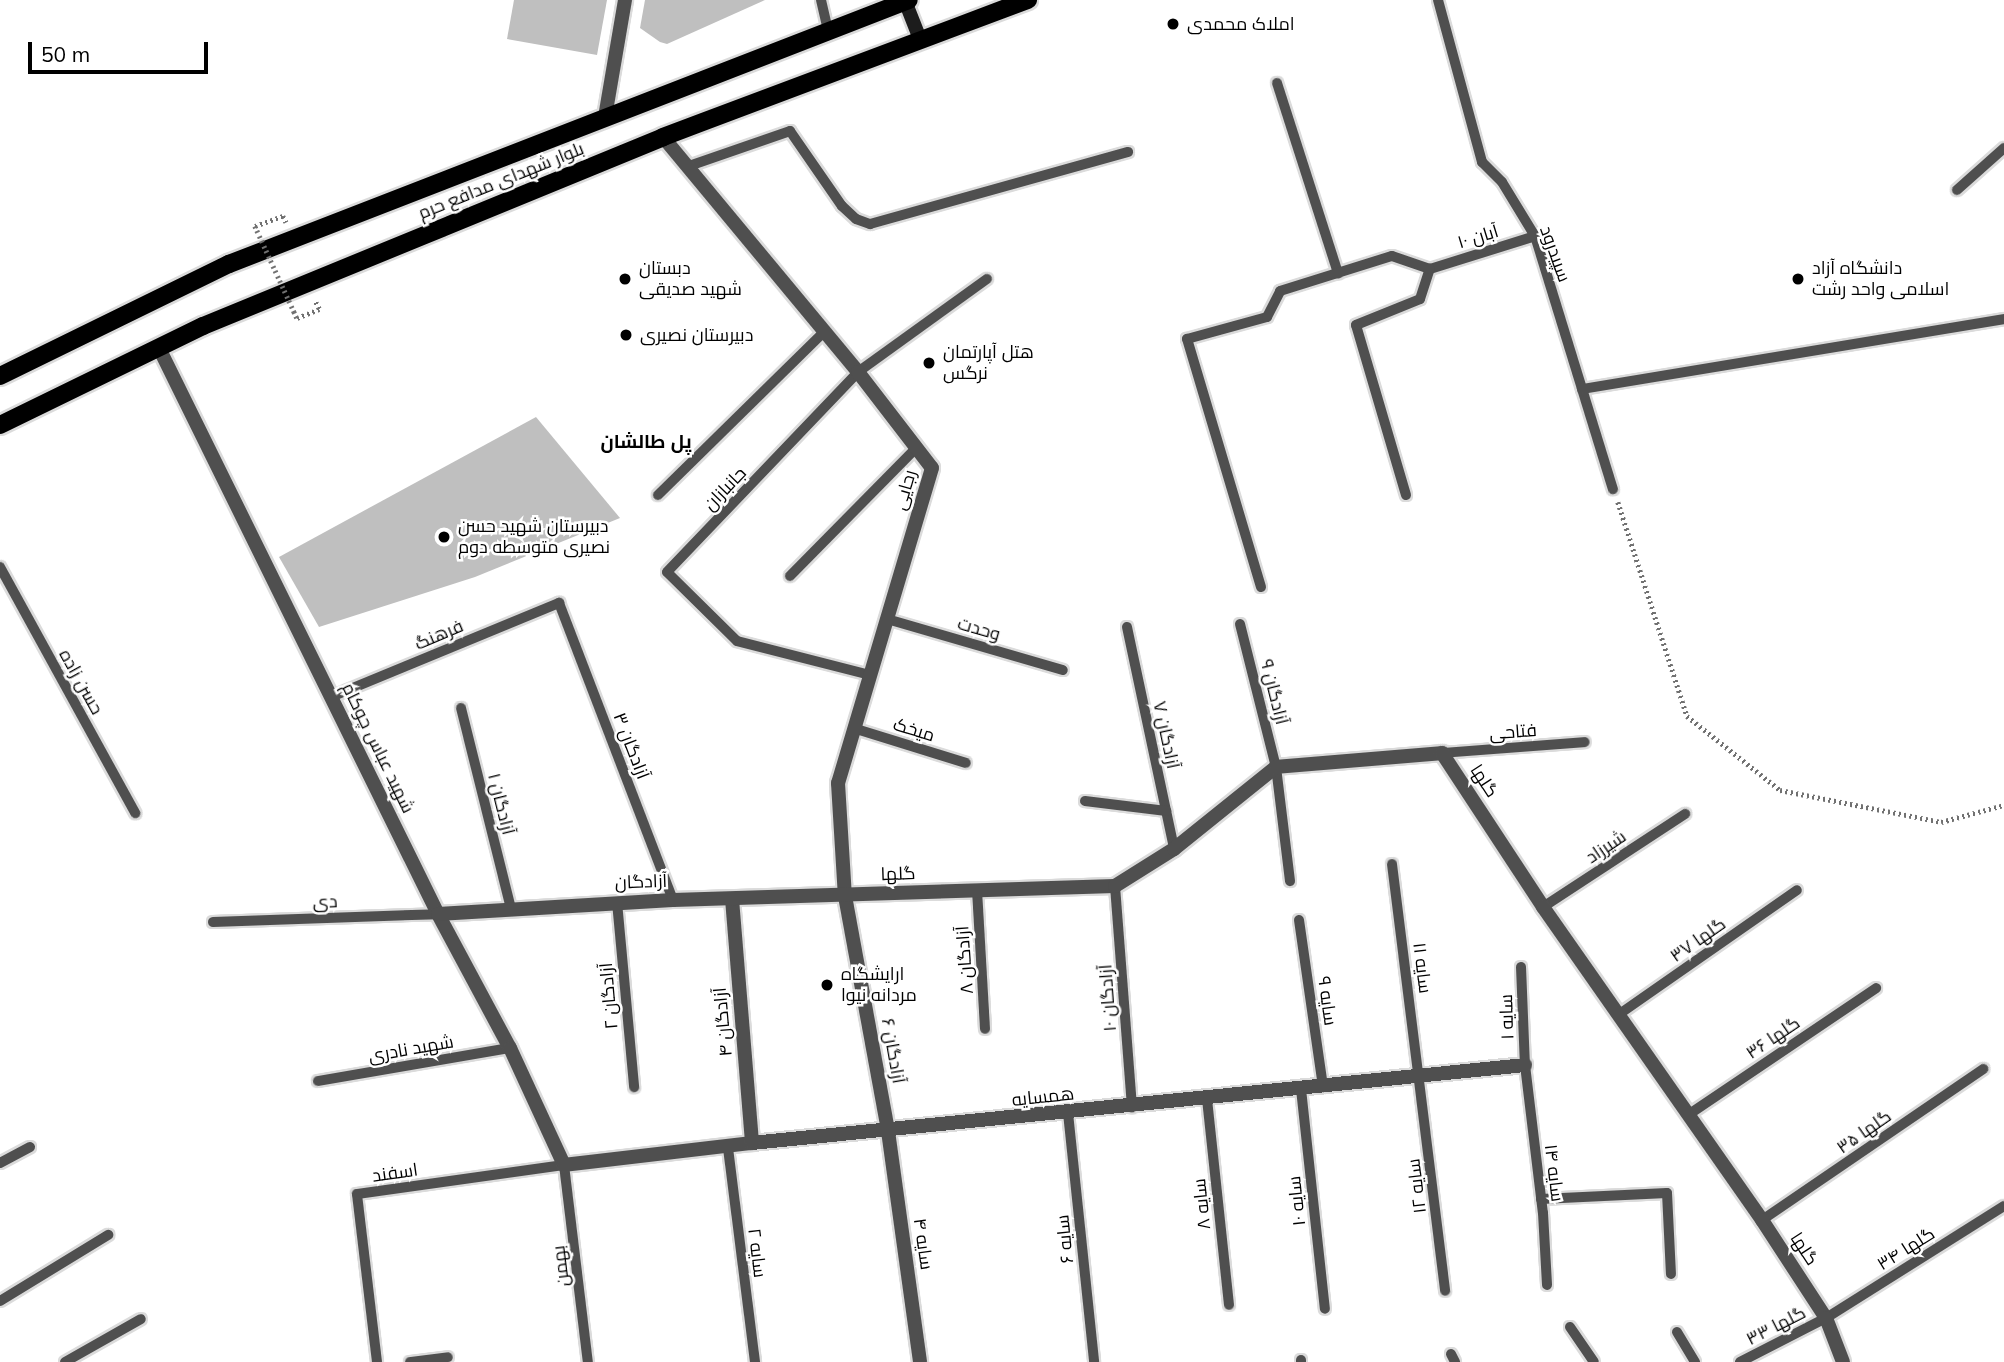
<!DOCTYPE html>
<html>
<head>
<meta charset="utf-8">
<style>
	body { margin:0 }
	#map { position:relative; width:2004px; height:1362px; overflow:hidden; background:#fff; font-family:Mulish,Cairo,sans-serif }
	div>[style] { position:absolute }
	.building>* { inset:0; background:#bfbfbf }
	.path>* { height:4.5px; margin-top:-2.25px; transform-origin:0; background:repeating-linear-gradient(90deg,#717171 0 2px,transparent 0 5.5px) }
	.roads { filter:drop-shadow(2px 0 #dbdbdb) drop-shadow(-2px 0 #dbdbdb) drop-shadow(0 2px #dbdbdb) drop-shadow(0 -2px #dbdbdb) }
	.lane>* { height:10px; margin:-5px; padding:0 5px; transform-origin:5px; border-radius:5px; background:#4f4f4f }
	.street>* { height:14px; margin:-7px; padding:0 7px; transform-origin:7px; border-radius:7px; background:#4f4f4f }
	.secondary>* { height:14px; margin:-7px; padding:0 7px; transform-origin:7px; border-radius:7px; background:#1c1c1c }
	.primary>* { height:18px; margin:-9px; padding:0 9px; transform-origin:9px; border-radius:9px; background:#000 }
	.path-bridge>* { height:4.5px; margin-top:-2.25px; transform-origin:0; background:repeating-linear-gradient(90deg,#717171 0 2px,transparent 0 5.5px) }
	.dots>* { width:19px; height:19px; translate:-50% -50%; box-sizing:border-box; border:4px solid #fff; border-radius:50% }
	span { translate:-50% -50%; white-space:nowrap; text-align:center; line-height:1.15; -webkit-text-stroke:5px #fff; paint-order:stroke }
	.poi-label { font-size:18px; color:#000 }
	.left { translate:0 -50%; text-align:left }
	.street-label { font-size:18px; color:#000 }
	.neighbourhood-label { font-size:19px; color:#000; font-weight:700 }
	.scale { position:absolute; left:28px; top:42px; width:180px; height:32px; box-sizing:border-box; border:4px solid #000; border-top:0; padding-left:9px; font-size:21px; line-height:24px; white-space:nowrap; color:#000; -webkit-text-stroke:5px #fff; paint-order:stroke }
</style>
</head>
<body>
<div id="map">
	<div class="building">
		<i style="clip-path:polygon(514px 0,607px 0,597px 55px,507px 39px)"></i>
		<i style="clip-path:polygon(645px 0,765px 0,667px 44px,660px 42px,640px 28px)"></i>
		<i style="clip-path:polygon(536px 417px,620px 518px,475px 577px,319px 627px,279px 557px)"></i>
	</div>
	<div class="path">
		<i style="left:255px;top:226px;width:30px;rotate:-20deg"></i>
		<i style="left:283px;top:216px;width:7px;rotate:63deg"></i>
		<i style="left:297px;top:318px;width:24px;rotate:-22deg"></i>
		<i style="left:319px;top:309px;width:9px;rotate:-117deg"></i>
		<i style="left:1618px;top:502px;width:225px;rotate:72.1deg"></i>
		<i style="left:1687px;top:716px;width:119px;rotate:38.5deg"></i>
		<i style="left:1780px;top:790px;width:164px;rotate:11.2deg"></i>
		<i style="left:1941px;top:822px;width:65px;rotate:-15.1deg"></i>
	</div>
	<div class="roads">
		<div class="lane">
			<i style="left:821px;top:0;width:32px;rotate:77deg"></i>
			<i style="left:1438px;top:0;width:168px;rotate:74.8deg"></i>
			<i style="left:1482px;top:162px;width:28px;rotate:45deg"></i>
			<i style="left:1502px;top:182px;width:63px;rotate:58.6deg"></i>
			<i style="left:1535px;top:236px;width:265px;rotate:72.9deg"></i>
			<i style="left:1277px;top:83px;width:200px;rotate:72.2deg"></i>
			<i style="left:689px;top:166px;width:107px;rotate:-19.1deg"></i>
			<i style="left:790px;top:131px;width:91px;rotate:55.3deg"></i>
			<i style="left:842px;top:206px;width:19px;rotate:43deg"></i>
			<i style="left:856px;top:219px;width:15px;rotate:20deg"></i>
			<i style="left:870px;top:224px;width:268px;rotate:-15.6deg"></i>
			<i style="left:1957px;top:190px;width:63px;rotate:-41.8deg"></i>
			<i style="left:1430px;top:269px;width:110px;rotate:-17.4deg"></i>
			<i style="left:1582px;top:389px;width:428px;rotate:-9.4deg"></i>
			<i style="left:658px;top:495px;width:234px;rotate:-44.5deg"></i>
			<i style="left:1406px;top:495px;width:177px;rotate:-106.4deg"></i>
			<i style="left:1356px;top:325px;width:69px;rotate:-22.1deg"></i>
			<i style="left:1420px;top:299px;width:32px;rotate:-72deg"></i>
			<i style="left:0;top:567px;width:281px;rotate:61.2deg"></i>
			<i style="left:790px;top:576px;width:181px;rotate:-45.4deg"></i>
			<i style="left:1261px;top:587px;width:259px;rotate:-106.6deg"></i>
			<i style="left:1187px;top:339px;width:83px;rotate:-15.4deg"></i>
			<i style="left:1267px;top:317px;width:29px;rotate:-63deg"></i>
			<i style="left:1280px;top:291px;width:117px;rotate:-17.4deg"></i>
			<i style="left:1392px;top:256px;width:40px;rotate:18.9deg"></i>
			<i style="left:887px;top:619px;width:183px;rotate:16.2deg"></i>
			<i style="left:1240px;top:624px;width:147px;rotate:75.9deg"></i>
			<i style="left:1276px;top:767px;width:115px;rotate:83deg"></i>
			<i style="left:1127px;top:627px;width:227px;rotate:78deg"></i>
			<i style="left:870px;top:675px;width:137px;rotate:-165.7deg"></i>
			<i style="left:737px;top:641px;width:98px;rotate:-135.4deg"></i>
			<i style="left:667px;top:572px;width:277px;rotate:-46.3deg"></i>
			<i style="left:858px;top:372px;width:159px;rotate:-35.8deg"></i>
			<i style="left:331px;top:697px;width:247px;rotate:-22.4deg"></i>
			<i style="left:559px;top:603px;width:318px;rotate:69deg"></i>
			<i style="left:461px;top:708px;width:206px;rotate:76deg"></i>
			<i style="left:853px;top:728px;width:118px;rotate:17.2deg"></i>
			<i style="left:1442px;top:753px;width:143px;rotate:-4.4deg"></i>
			<i style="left:1085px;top:801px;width:82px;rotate:7deg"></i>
			<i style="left:1392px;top:864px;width:430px;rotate:82.9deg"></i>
			<i style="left:1115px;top:886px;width:222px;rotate:85.6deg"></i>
			<i style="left:977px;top:890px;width:139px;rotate:86.7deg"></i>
			<i style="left:617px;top:902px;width:186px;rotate:84.7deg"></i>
			<i style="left:1543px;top:907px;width:170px;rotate:-33.2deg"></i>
			<i style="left:1299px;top:920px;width:169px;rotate:81.8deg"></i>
			<i style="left:213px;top:922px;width:225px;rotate:-2deg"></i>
			<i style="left:1521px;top:967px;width:98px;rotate:87.7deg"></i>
			<i style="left:1525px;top:1065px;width:149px;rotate:83.1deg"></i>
			<i style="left:1543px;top:1213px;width:72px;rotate:86.8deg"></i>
			<i style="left:1618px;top:1015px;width:218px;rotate:-34.9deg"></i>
			<i style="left:318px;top:1081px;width:195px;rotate:-9.8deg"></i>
			<i style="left:1301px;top:1089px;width:221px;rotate:83.8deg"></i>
			<i style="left:1207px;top:1099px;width:207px;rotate:83.9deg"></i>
			<i style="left:1068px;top:1113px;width:250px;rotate:84deg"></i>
			<i style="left:1688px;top:1115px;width:227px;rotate:-34deg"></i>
			<i style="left:728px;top:1148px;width:216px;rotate:82.8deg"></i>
			<i style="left:0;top:1163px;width:34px;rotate:-28deg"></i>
			<i style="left:1541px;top:1199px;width:126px;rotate:-2.7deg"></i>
			<i style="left:1667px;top:1193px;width:81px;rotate:87.2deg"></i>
			<i style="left:1762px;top:1220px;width:268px;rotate:-34.3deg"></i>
			<i style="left:0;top:1301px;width:127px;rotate:-31.4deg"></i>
			<i style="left:1570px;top:1327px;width:42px;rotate:55.6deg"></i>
			<i style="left:1677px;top:1332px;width:35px;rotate:59deg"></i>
			<i style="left:1451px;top:1354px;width:9px;rotate:63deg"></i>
			<i style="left:1301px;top:1360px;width:2px;rotate:90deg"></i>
			<i style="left:65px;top:1362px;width:87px;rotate:-29.5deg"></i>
			<i style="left:377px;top:1362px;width:169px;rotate:-96.8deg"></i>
			<i style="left:357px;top:1194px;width:209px;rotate:-8deg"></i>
			<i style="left:564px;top:1165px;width:198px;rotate:83.1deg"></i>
			<i style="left:410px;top:1362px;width:38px;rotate:-7deg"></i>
			<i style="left:1740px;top:1362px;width:97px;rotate:-27.1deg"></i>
			<i style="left:1826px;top:1318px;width:210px;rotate:-32.2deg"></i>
		</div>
		<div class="street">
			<i style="left:605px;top:117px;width:119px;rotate:-80.3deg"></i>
			<i style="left:663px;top:137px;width:305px;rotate:50.3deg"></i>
			<i style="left:858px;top:372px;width:121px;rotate:52.4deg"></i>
			<i style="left:932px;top:468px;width:329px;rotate:106.6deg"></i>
			<i style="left:838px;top:783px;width:113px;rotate:86.5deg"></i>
			<i style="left:845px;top:896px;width:239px;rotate:79.6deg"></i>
			<i style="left:888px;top:1131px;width:233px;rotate:82.1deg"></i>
			<i style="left:159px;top:348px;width:631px;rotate:63.76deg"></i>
			<i style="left:438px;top:914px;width:152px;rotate:61.8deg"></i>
			<i style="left:510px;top:1048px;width:129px;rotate:65.2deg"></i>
			<i style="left:564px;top:1165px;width:189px;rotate:-6.7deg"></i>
			<i style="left:752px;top:1143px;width:777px;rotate:-5.76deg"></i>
			<i style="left:732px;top:899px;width:245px;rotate:85.3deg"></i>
			<i style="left:438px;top:914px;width:235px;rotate:-3.4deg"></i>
			<i style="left:673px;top:900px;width:442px;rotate:-1.8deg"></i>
			<i style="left:1115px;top:886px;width:70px;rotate:-32.1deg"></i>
			<i style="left:1174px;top:849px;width:131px;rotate:-38.8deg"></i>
			<i style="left:1276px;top:767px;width:167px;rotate:-4.8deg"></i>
			<i style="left:1442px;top:753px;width:184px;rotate:56.7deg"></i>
			<i style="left:1543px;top:907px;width:382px;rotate:55deg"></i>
			<i style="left:1762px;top:1220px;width:117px;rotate:56.9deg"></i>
			<i style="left:1826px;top:1318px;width:47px;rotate:68.9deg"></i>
		</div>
		<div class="secondary">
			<i style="left:905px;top:1px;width:41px;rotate:68.5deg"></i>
		</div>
		<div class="primary">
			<i style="left:0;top:376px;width:255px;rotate:-26.1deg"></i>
			<i style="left:229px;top:264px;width:729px;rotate:-21.22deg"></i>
			<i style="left:0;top:425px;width:226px;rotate:-26deg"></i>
			<i style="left:203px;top:326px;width:497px;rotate:-22.3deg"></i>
			<i style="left:663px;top:137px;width:390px;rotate:-20.6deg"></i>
		</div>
	</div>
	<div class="path-bridge">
		<i style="left:255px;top:226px;width:101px;rotate:65.5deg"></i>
	</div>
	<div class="dots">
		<i style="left:1173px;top:24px;background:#000"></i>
		<i style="left:625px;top:279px;background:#000"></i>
		<i style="left:1798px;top:279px;background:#000"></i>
		<i style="left:626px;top:335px;background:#000"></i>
		<i style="left:929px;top:363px;background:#000"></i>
		<i style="left:444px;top:537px;background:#000"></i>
		<i style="left:827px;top:985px;background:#000"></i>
	</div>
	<div class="poi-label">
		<span class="left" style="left:1187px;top:24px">املاک محمدی</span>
		<span class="left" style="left:639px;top:279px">دبستان<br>شهید صدیقی</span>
		<span class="left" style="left:1812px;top:279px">دانشگاه آزاد<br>اسلامی واحد رشت</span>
		<span class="left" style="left:640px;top:335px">دبیرستان نصیری</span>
		<span class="left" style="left:943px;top:363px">هتل آپارتمان<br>نرگس</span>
		<span class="left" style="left:458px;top:537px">دبیرستان شهید حسن<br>نصیری متوسطه دوم</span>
		<span class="left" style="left:841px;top:985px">ارایشگاه<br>مردانه نیوا</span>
	</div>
	<div class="street-label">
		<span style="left:501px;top:181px;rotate:-22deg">بلوار شهدای مدافع حرم</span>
		<span style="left:1478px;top:237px;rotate:-17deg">آبان ۱۰</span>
		<span style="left:1555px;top:254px;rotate:70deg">سپیدرود</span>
		<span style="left:725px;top:489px;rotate:-46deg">جانبازان</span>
		<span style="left:905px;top:490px;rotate:-74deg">رجایی</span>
		<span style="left:979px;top:629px;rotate:16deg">وحدت</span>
		<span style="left:439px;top:635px;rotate:-23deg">فرهنگ</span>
		<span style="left:81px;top:682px;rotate:61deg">حسن زاده</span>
		<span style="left:1274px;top:692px;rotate:76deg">آزادگان ۹</span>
		<span style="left:914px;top:730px;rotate:17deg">میخک</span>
		<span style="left:1513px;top:732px;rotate:-4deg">فتاحی</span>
		<span style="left:1166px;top:735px;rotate:78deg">آزادگان ۷</span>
		<span style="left:631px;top:746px;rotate:69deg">آزادگان ۳</span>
		<span style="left:378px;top:748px;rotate:64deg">شهید عباس چوکام</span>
		<span style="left:1484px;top:781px;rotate:57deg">گلها</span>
		<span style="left:501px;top:804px;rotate:76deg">آزادگان ۱</span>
		<span style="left:1606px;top:847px;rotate:-34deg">شیرزاد</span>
		<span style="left:898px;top:874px;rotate:-2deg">گلها</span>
		<span style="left:641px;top:882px;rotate:-2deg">آزادگان</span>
		<span style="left:325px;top:902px;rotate:-2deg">دی</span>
		<span style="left:1698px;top:940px;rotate:-35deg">گلها ۳۷</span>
		<span style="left:965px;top:960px;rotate:-94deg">آزادگان ۸</span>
		<span style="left:1422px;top:968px;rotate:83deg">سایه ۱۱</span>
		<span style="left:609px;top:996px;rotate:-95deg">آزادگان ۲</span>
		<span style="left:1108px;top:998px;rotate:-94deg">آزادگان ۱۰</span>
		<span style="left:1327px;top:1001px;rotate:82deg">سایه ۹</span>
		<span style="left:1507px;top:1017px;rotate:-92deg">سایه ۱</span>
		<span style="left:723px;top:1022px;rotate:-95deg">آزادگان ۴</span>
		<span style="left:1773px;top:1038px;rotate:-34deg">گلها ۳۶</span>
		<span style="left:411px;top:1049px;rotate:-10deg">شهید نادری</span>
		<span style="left:893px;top:1051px;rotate:80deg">آزادگان ۶</span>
		<span style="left:1043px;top:1097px;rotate:-6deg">همسایه</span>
		<span style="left:1864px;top:1132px;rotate:-35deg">گلها ۳۵</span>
		<span style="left:395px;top:1173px;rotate:-8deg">اسفند</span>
		<span style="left:1554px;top:1173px;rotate:83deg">سایه ۱۴</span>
		<span style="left:1417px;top:1186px;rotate:-97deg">سایه ۱۲</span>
		<span style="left:1297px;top:1201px;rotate:-96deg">سایه ۱۰</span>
		<span style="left:1202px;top:1204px;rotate:-96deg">سایه ۸</span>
		<span style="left:1065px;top:1239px;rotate:-96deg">سایه ۶</span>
		<span style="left:923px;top:1244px;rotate:82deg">سایه ۴</span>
		<span style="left:1804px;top:1249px;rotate:57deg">گلها</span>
		<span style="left:1906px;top:1249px;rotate:-32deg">گلها ۳۴</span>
		<span style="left:757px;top:1253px;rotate:83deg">سایه ۲</span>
		<span style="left:561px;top:1266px;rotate:-97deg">بهمن</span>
		<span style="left:1776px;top:1326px;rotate:-27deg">گلها ۳۳</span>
	</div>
	<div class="neighbourhood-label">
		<span style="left:646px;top:442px">پل طالشان</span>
	</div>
	<div class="scale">50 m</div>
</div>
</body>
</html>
